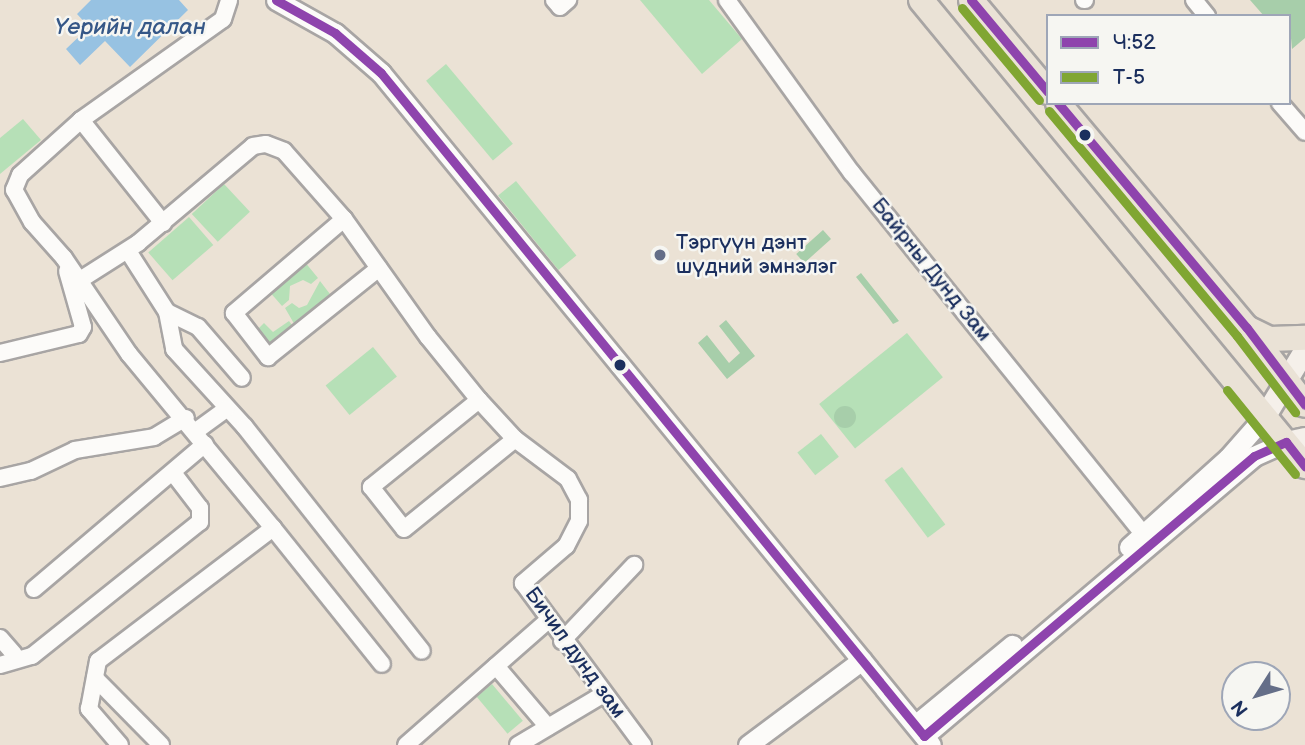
<!DOCTYPE html>
<html>
<head>
<meta charset="utf-8">
<style>
	body { margin:0 }
	#map { position:relative; width:1305px; height:745px; overflow:hidden; background:#ebe2d5; font-family:"Balsamiq Sans",sans-serif }
	div>[style] { position:absolute }
	.green>* { inset:0; background:#b6e0b7; transform-origin:0 0 }
	.forest>* { inset:0; background:#a7ceaa; transform-origin:0 0 }
	.round { border-radius:50% }
	.water>* { inset:0; background:#97c2e2 }
	.roads { filter:drop-shadow(2px 0 #a8a5a4) drop-shadow(-2px 0 #a8a5a4) drop-shadow(0 2px #a8a5a4) drop-shadow(0 -2px #a8a5a4) }
	.minor>* { height:16px; margin:-8px; padding:0 8px; transform-origin:8px; border-radius:8px; background:#fcfbf9 }
	.tertiary>* { height:19px; margin:-9.5px; padding:0 9.5px; transform-origin:9.5px; border-radius:9.5px; background:#fcfbf9 }
	.secondary>* { height:21px; margin:-10.5px; padding:0 10.5px; transform-origin:10.5px; border-radius:10.5px; background:#f5f0ea }
	.primary>* { height:24px; margin:-12px; padding:0 12px; transform-origin:12px; border-radius:12px; background:#eae2d6 }
	.bus-1>* { height:9px; margin:-4.5px; padding:0 4.5px; transform-origin:4.5px; border-radius:4.5px; background:#8e44ad }
	.bus-2>* { height:9px; margin:-4.5px; padding:0 4.5px; transform-origin:4.5px; border-radius:4.5px; background:#80a632 }
	.dots>* { width:19px; height:19px; translate:-50% -50%; box-sizing:border-box; border:4px solid #f6f6f2; border-radius:50% }
	span { translate:-50% -50%; white-space:nowrap; text-align:center; line-height:1.15; -webkit-text-stroke:5px #f6f6f2; paint-order:stroke }
	.poi-label { font-size:21px; color:#1b2f5e }
	.left { translate:0 -50%; text-align:left }
	.street-label { font-size:21px; color:#1b2f5e }
	.water-label { font-size:23px; color:#355787; font-style:italic }
	.legend { position:absolute; left:1046px; top:14px; width:245px; height:91px; box-sizing:border-box; background:#f6f6f2; border:2px solid #9ea6b7; margin:0; padding:9px 12px; list-style:none; font-size:21px; color:#1b2f5e }
	.legend li { display:flex; align-items:center; gap:14px; height:35px }
	.legend b { width:35px; border:2px solid #9ea6b7 }
	.north { position:absolute; left:1221px; top:661px; width:70px; height:70px; box-sizing:border-box; background:#f6f6f2; border:2px solid #9ea6b7; border-radius:50%; rotate:233deg; font-size:19px; font-weight:700; line-height:28px; text-align:center; color:#1b2f5e }
	.north::after { content:''; display:block; margin:auto; width:24px; height:32px; background:#646e88; clip-path:polygon(50% 0,100% 100%,50% 72%,0 100%) }
</style>
</head>
<body>
<div id="map">
	<div class="green">
		<i style="clip-path:polygon(640px 0,709px 0,742px 39px,702px 74px)"></i>
		<i style="left:446px;top:64px;width:104px;height:26px;rotate:50deg"></i>
		<i style="clip-path:polygon(23px 119px,41px 140px,0 174px,0 138px)"></i>
		<i style="left:516px;top:181px;width:96px;height:23px;rotate:51deg"></i>
		<i style="left:224px;top:184px;width:38px;height:44px;rotate:47deg"></i>
		<i style="left:189px;top:217px;width:37px;height:54px;rotate:49deg"></i>
		<i style="clip-path:polygon(304px 261px,318px 278px,311px 284px,303px 280px,290px 286px,289px 300px,282px 306px,268px 290px)"></i>
		<i style="clip-path:polygon(320px 281px,333px 298px,296px 327px,285px 308px,292px 303px,299px 308px,307px 305px)"></i>
		<i style="clip-path:polygon(289px 321px,295px 329px,270px 346px,256px 331px,264px 323px,273px 332px)"></i>
		<i style="left:907px;top:333px;width:57px;height:113px;rotate:51deg"></i>
		<i style="left:373px;top:347px;width:38px;height:61px;rotate:51deg"></i>
		<i style="left:821px;top:434px;width:29px;height:30px;rotate:52deg"></i>
		<i style="left:902px;top:467px;width:72px;height:22px;rotate:53deg"></i>
		<i style="left:492px;top:684px;width:48px;height:20px;rotate:50deg"></i>
	</div>
	<div class="forest">
		<i style="clip-path:polygon(1250px 0,1305px 0,1305px 38px,1292px 49px,1289px 16px,1264px 16px)"></i>
		<i style="left:823px;top:230px;width:12px;height:36px;rotate:48deg"></i>
		<i style="clip-path:polygon(861px 273px,899px 321px,893px 324px,888px 317px,856px 277px)"></i>
		<i style="clip-path:polygon(726px 320px,755px 356px,727px 379px,698px 343px,707px 335px,729px 363px,740px 353px,719px 326px)"></i>
		<i class="round" style="left:834px;top:406px;width:22px;height:22px"></i>
	</div>
	<div class="water">
		<i style="clip-path:polygon(91px 0,179px 0,188px 10px,130px 67px,105px 41px,80px 65px,66px 49px,89px 27px,77px 14px)"></i>
	</div>
	<div class="roads">
		<div class="minor">
			<i style="left:554px;top:0;width:9px;rotate:49deg"></i>
			<i style="left:560px;top:7px;width:11px;rotate:-41deg"></i>
			<i style="left:727px;top:0;width:213px;rotate:54.2deg"></i>
			<i style="left:852px;top:173px;width:465px;rotate:51.1deg"></i>
			<i style="left:1084px;top:0;width:1px"></i>
			<i style="left:1194px;top:0;width:21px;rotate:51deg"></i>
			<i style="left:1280px;top:103px;width:38px;rotate:49deg"></i>
			<i style="left:81px;top:120px;width:132px;rotate:51.5deg"></i>
			<i style="left:344px;top:219px;width:145px;rotate:139.5deg"></i>
			<i style="left:234px;top:313px;width:56px;rotate:52.3deg"></i>
			<i style="left:268px;top:357px;width:142px;rotate:-38.7deg"></i>
			<i style="left:128px;top:251px;width:72px;rotate:57.4deg"></i>
			<i style="left:167px;top:312px;width:38px;rotate:79deg"></i>
			<i style="left:174px;top:349px;width:105px;rotate:47.7deg"></i>
			<i style="left:245px;top:427px;width:285px;rotate:51.7deg"></i>
			<i style="left:80px;top:280px;width:69px;rotate:-32.5deg"></i>
			<i style="left:138px;top:243px;width:150px;rotate:-40.1deg"></i>
			<i style="left:253px;top:146px;width:13px;rotate:-9deg"></i>
			<i style="left:266px;top:144px;width:19px;rotate:21deg"></i>
			<i style="left:284px;top:151px;width:91px;rotate:48.6deg"></i>
			<i style="left:344px;top:219px;width:145px;rotate:54.6deg"></i>
			<i style="left:428px;top:337px;width:81px;rotate:51deg"></i>
			<i style="left:479px;top:400px;width:53px;rotate:47.3deg"></i>
			<i style="left:515px;top:439px;width:66px;rotate:37deg"></i>
			<i style="left:568px;top:479px;width:24px;rotate:62deg"></i>
			<i style="left:579px;top:500px;width:21px;rotate:90deg"></i>
			<i style="left:579px;top:521px;width:28px;rotate:117deg"></i>
			<i style="left:566px;top:546px;width:57px;rotate:139.3deg"></i>
			<i style="left:523px;top:583px;width:202px;rotate:53.5deg"></i>
			<i style="left:167px;top:312px;width:34px;rotate:26deg"></i>
			<i style="left:198px;top:327px;width:67px;rotate:49.2deg"></i>
			<i style="left:0;top:353px;width:81px;rotate:-13.5deg"></i>
			<i style="left:79px;top:334px;width:8px;rotate:-60deg"></i>
			<i style="left:83px;top:327px;width:58px;rotate:-105.9deg"></i>
			<i style="left:479px;top:400px;width:139px;rotate:141.1deg"></i>
			<i style="left:371px;top:487px;width:53px;rotate:51.8deg"></i>
			<i style="left:404px;top:529px;width:143px;rotate:-39deg"></i>
			<i style="left:196px;top:431px;width:37px;rotate:-36deg"></i>
			<i style="left:0;top:478px;width:32px;rotate:-13deg"></i>
			<i style="left:31px;top:471px;width:49px;rotate:-25.5deg"></i>
			<i style="left:75px;top:450px;width:80px;rotate:-9.3deg"></i>
			<i style="left:154px;top:437px;width:37px;rotate:-31deg"></i>
			<i style="left:273px;top:528px;width:174px;rotate:51.3deg"></i>
			<i style="left:34px;top:589px;width:224px;rotate:-40.3deg"></i>
			<i style="left:0;top:638px;width:21px;rotate:49deg"></i>
			<i style="left:562px;top:641px;width:105px;rotate:-46.5deg"></i>
			<i style="left:0;top:665px;width:33px;rotate:-16deg"></i>
			<i style="left:32px;top:656px;width:215px;rotate:-38.6deg"></i>
			<i style="left:200px;top:522px;width:14px;rotate:-90deg"></i>
			<i style="left:200px;top:508px;width:43px;rotate:-127.4deg"></i>
			<i style="left:496px;top:666px;width:80px;rotate:49.6deg"></i>
			<i style="left:95px;top:678px;width:94px;rotate:45.4deg"></i>
			<i style="left:120px;top:745px;width:48px;rotate:-130.7deg"></i>
			<i style="left:89px;top:709px;width:49px;rotate:-79.4deg"></i>
			<i style="left:98px;top:661px;width:220px;rotate:-37.2deg"></i>
			<i style="left:273px;top:528px;width:226px;rotate:-129.6deg"></i>
			<i style="left:129px;top:354px;width:116px;rotate:-124.1deg"></i>
			<i style="left:64px;top:258px;width:48px;rotate:-131.6deg"></i>
			<i style="left:32px;top:222px;width:37px;rotate:-119deg"></i>
			<i style="left:14px;top:190px;width:16px;rotate:-68deg"></i>
			<i style="left:20px;top:175px;width:82px;rotate:-42deg"></i>
			<i style="left:81px;top:120px;width:174px;rotate:-35.4deg"></i>
			<i style="left:223px;top:19px;width:20px;rotate:-72deg"></i>
			<i style="left:406px;top:745px;width:188px;rotate:-41.3deg"></i>
			<i style="left:518px;top:745px;width:100px;rotate:-30.7deg"></i>
		</div>
		<div class="tertiary">
			<i style="left:276px;top:0;width:68px;rotate:29.2deg"></i>
			<i style="left:335px;top:33px;width:61px;rotate:41deg"></i>
			<i style="left:381px;top:73px;width:868px;rotate:50.7deg"></i>
			<i style="left:1129px;top:547px;width:133px;rotate:-42deg"></i>
			<i style="left:1228px;top:458px;width:55px;rotate:-48.7deg"></i>
			<i style="left:915px;top:725px;width:126px;rotate:-39.5deg"></i>
			<i style="left:924px;top:736px;width:433px;rotate:-40.3deg"></i>
			<i style="left:1254px;top:456px;width:35px;rotate:-24deg"></i>
			<i style="left:748px;top:745px;width:142px;rotate:-36.7deg"></i>
		</div>
		<div class="secondary">
			<i style="left:1264px;top:417px;width:79px;rotate:-58.9deg"></i>
			<i style="left:1286px;top:442px;width:19px;rotate:-12deg"></i>
		</div>
		<div class="primary">
			<i style="left:921px;top:0;width:604px;rotate:50.51deg"></i>
			<i style="left:971px;top:0;width:120px;rotate:50.1deg"></i>
			<i style="left:1058px;top:103px;width:294px;rotate:50deg"></i>
			<i style="left:1247px;top:328px;width:96px;rotate:53deg"></i>
			<i style="left:1247px;top:328px;width:25px;rotate:26deg"></i>
			<i style="left:1270px;top:339px;width:35px;rotate:-2deg"></i>
		</div>
	</div>
	<div class="bus-1">
		<i style="left:276px;top:0;width:68px;rotate:29.2deg"></i>
		<i style="left:335px;top:33px;width:61px;rotate:41deg"></i>
		<i style="left:381px;top:73px;width:857px;rotate:50.68deg"></i>
		<i style="left:924px;top:736px;width:433px;rotate:-40.3deg"></i>
		<i style="left:1254px;top:456px;width:35px;rotate:-24deg"></i>
		<i style="left:1286px;top:442px;width:31px;rotate:52deg"></i>
		<i style="left:971px;top:0;width:120px;rotate:50.1deg"></i>
		<i style="left:1058px;top:103px;width:294px;rotate:50deg"></i>
		<i style="left:1247px;top:328px;width:96px;rotate:53deg"></i>
	</div>
	<div class="bus-2">
		<i style="left:962px;top:8px;width:120px;rotate:50.1deg"></i>
		<i style="left:1049px;top:111px;width:293px;rotate:50.1deg"></i>
		<i style="left:1237px;top:336px;width:96px;rotate:52.7deg"></i>
		<i style="left:1227px;top:390px;width:108px;rotate:51deg"></i>
	</div>
	<div class="dots">
		<i style="left:1085px;top:135px;background:#1b2f5e"></i>
		<i style="left:660px;top:255px;background:#646e88"></i>
		<i style="left:620px;top:365px;background:#1b2f5e"></i>
	</div>
	<div class="poi-label">
		<span class="left" style="left:676px;top:255px">Тэргүүн дэнт<br>шүдний эмнэлэг</span>
	</div>
	<div class="street-label">
		<span style="left:931px;top:270px;rotate:51deg">Байрны Дунд Зам</span>
		<span style="left:575px;top:653px;rotate:54deg">Бичил дунд зам</span>
	</div>
	<div class="water-label">
		<span style="left:130px;top:27px">Үерийн далан</span>
	</div>
	<ul class="legend">
	<li><b style="height:9px;background:#8e44ad"></b>Ч:52</li>
	<li><b style="height:9px;background:#80a632"></b>Т-5</li>
	</ul>
	<div class="north">N</div>
</div>
</body>
</html>
